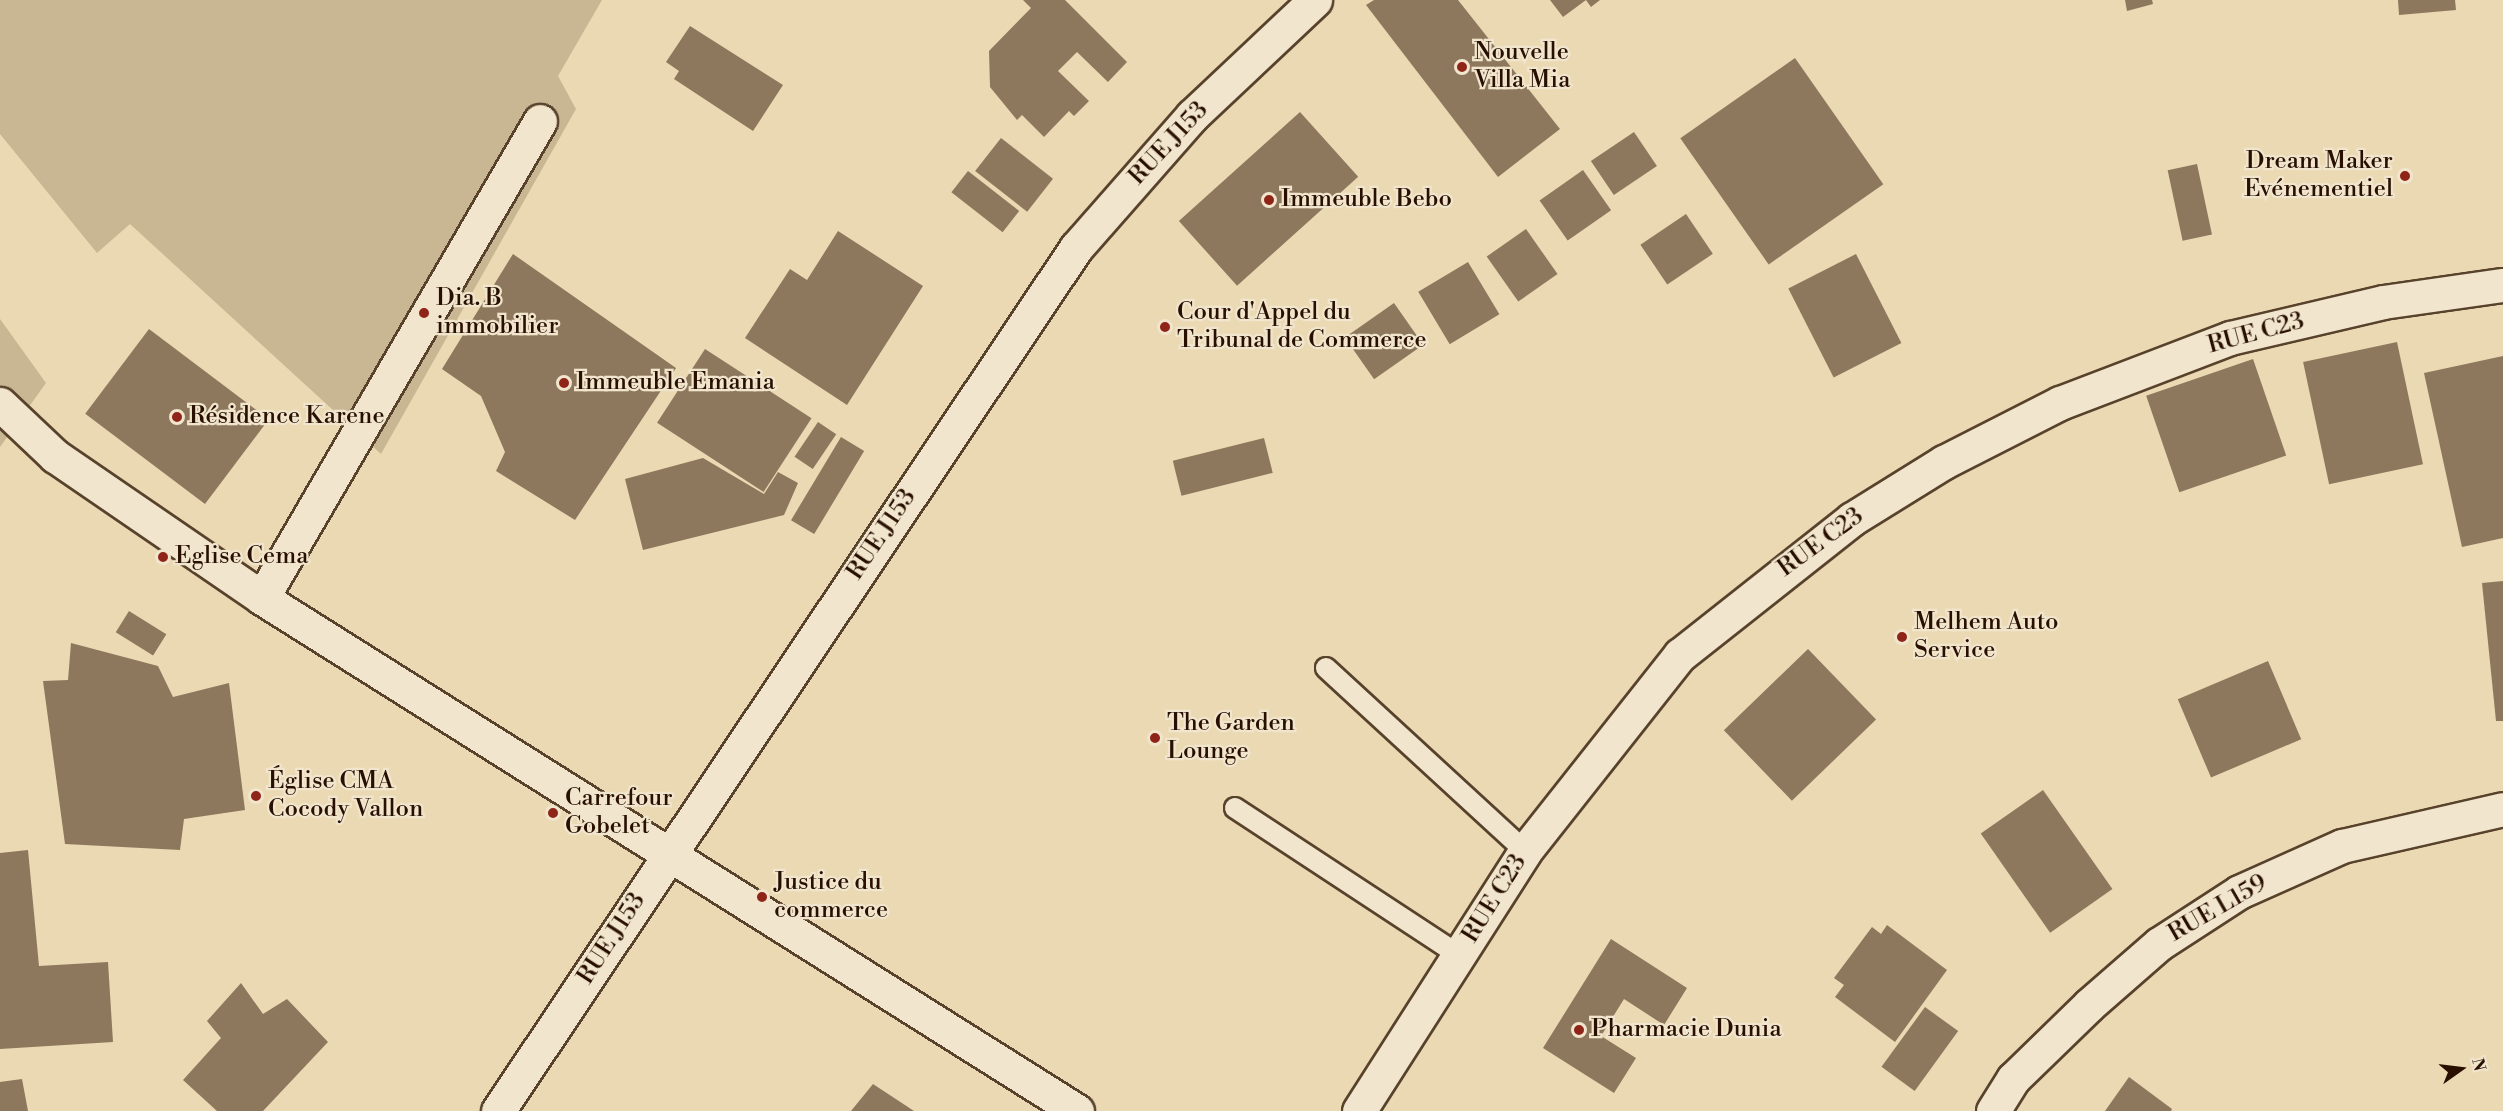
<!DOCTYPE html>
<html>
<head>
<meta charset="utf-8">
<style>
	body { margin:0 }
	#map { position:relative; width:2503px; height:1111px; overflow:hidden; background:#ead9b2; font-family:"Libre Bodoni",serif }
	div>[style] { position:absolute }
	.green>* { inset:0; background:#c9b794 }
	.building>* { inset:0; background:#8d785d; transform-origin:0 0 }
	.roads { filter:drop-shadow(2px 0 #58422c) drop-shadow(-2px 0 #58422c) drop-shadow(0 2px #58422c) drop-shadow(0 -2px #58422c) }
	.service>* { height:20px; margin:-10px; padding:0 10px; transform-origin:10px; border-radius:10px; background:#f1e6cd }
	.minor>* { height:33px; margin:-16.5px; padding:0 16.5px; transform-origin:16.5px; border-radius:16.5px; background:#f1e6cd }
	.tertiary>* { height:33px; margin:-16.5px; padding:0 16.5px; transform-origin:16.5px; border-radius:16.5px; background:#f1e6cd }
	.dots>* { width:16px; height:16px; translate:-50% -50%; box-sizing:border-box; border:3px solid #f1e6cd; border-radius:50% }
	span { translate:-50% -50%; white-space:nowrap; text-align:center; line-height:1.15; -webkit-text-stroke:4.5px #f1e6cd; paint-order:stroke }
	.poi-label { font-size:24px; color:#280f00 }
	.left { translate:0 -50%; text-align:left }
	.right { translate:-100% -50%; text-align:right }
	.street-label { font-size:24px; color:#280f00 }
	.north { position:absolute; left:2431px; top:1039px; width:60px; height:60px; -webkit-text-stroke:4px #f1e6cd; paint-order:stroke; rotate:76deg; font-size:16px; font-weight:700; line-height:24px; text-align:center; color:#280f00 }
	.north::after { content:''; display:block; margin:auto; width:21px; height:27px; background:#280f00; clip-path:polygon(50% 0,100% 100%,50% 72%,0 100%) }
</style>
</head>
<body>
<div id="map">
	<div class="green">
		<i style="clip-path:polygon(0 0,602px 0,558px 76px,576px 109px,381px 454px,130px 224px,97px 253px,0 134px)"></i>
		<i style="clip-path:polygon(0 319px,46px 383px,0 447px)"></i>
	</div>
	<div class="building">
		<i style="clip-path:polygon(1023px 0,1065px 0,1127px 62px,1108px 82px,1077px 52px,1058px 71px,1089px 101px,1074px 116px,1069px 111px,1044px 137px,1022px 115px,1017px 120px,990px 87px,989px 51px,1031px 8px)"></i>
		<i style="clip-path:polygon(1374px 0,1458px 0,1560px 129px,1498px 177px,1366px 5px)"></i>
		<i style="clip-path:polygon(1550px 0,1600px 0,1591px 7px,1586px 0,1563px 17px)"></i>
		<i style="clip-path:polygon(2125px 0,2152px 0,2153px 4px,2127px 11px)"></i>
		<i style="clip-path:polygon(2398px 0,2455px 0,2456px 10px,2399px 15px)"></i>
		<i style="clip-path:polygon(690px 26px,783px 85px,753px 131px,674px 79px,679px 71px,666px 62px)"></i>
		<i style="left:1795px;top:58px;width:154px;height:140px;rotate:55deg"></i>
		<i style="left:1300px;top:112px;width:87px;height:163px;rotate:48deg"></i>
		<i style="left:1634px;top:132px;width:41px;height:52px;rotate:56deg"></i>
		<i style="left:1001px;top:138px;width:66px;height:42px;rotate:38deg"></i>
		<i style="left:2197px;top:164px;width:72px;height:30px;rotate:78deg"></i>
		<i style="left:1583px;top:170px;width:49px;height:53px;rotate:55deg"></i>
		<i style="left:968px;top:171px;width:65px;height:27px;rotate:38deg"></i>
		<i style="left:1686px;top:214px;width:48px;height:55px;rotate:56deg"></i>
		<i style="left:1526px;top:229px;width:55px;height:48px;rotate:55deg"></i>
		<i style="clip-path:polygon(838px 231px,923px 286px,847px 405px,745px 338px,790px 269px,807px 280px)"></i>
		<i style="clip-path:polygon(513px 254px,676px 368px,575px 520px,496px 471px,505px 452px,481px 396px,442px 369px)"></i>
		<i style="left:1856px;top:254px;width:100px;height:76px;rotate:63deg"></i>
		<i style="left:1468px;top:262px;width:61px;height:58px;rotate:59deg"></i>
		<i style="left:1394px;top:303px;width:51px;height:60px;rotate:55deg"></i>
		<i style="left:149px;top:329px;width:150px;height:106px;rotate:37deg"></i>
		<i style="left:2397px;top:342px;width:125px;height:96px;rotate:78deg"></i>
		<i style="left:705px;top:349px;width:127px;height:88px;rotate:33deg"></i>
		<i style="clip-path:polygon(2503px 356px,2503px 538px,2462px 547px,2424px 373px)"></i>
		<i style="left:2253px;top:359px;width:102px;height:113px;rotate:71deg"></i>
		<i style="left:818px;top:422px;width:22px;height:42px;rotate:34deg"></i>
		<i style="left:841px;top:437px;width:27px;height:97px;rotate:31deg"></i>
		<i style="left:1264px;top:438px;width:36px;height:94px;rotate:76deg"></i>
		<i style="clip-path:polygon(703px 458px,764px 494px,778px 472px,798px 483px,784px 515px,643px 550px,625px 479px)"></i>
		<i style="clip-path:polygon(2503px 581px,2503px 721px,2496px 721px,2482px 583px)"></i>
		<i style="left:129px;top:611px;width:44px;height:25px;rotate:32deg"></i>
		<i style="clip-path:polygon(71px 643px,158px 666px,173px 697px,229px 683px,245px 810px,184px 819px,180px 850px,65px 844px,43px 681px,68px 680px)"></i>
		<i style="left:1808px;top:649px;width:98px;height:117px;rotate:46deg"></i>
		<i style="left:2268px;top:661px;width:85px;height:98px;rotate:67deg"></i>
		<i style="left:2043px;top:790px;width:121px;height:76px;rotate:55deg"></i>
		<i style="clip-path:polygon(28px 850px,39px 966px,108px 962px,113px 1042px,0 1049px,0 853px)"></i>
		<i style="clip-path:polygon(1887px 925px,1947px 970px,1895px 1042px,1835px 997px,1844px 985px,1834px 978px,1872px 927px,1881px 934px)"></i>
		<i style="clip-path:polygon(1611px 939px,1687px 988px,1664px 1025px,1624px 999px,1601px 1036px,1636px 1058px,1614px 1093px,1543px 1048px)"></i>
		<i style="clip-path:polygon(241px 983px,263px 1014px,287px 999px,328px 1042px,263px 1111px,217px 1111px,183px 1080px,221px 1038px,207px 1021px)"></i>
		<i style="left:1925px;top:1007px;width:41px;height:74px;rotate:36deg"></i>
		<i style="clip-path:polygon(2129px 1077px,2172px 1109px,2171px 1111px,2105px 1111px)"></i>
		<i style="clip-path:polygon(22px 1079px,28px 1111px,0 1111px,0 1082px)"></i>
		<i style="clip-path:polygon(873px 1084px,914px 1111px,851px 1111px)"></i>
	</div>
	<div class="roads">
		<div class="service">
			<i style="left:1326px;top:668px;width:270px;rotate:42.6deg"></i>
			<i style="left:1235px;top:808px;width:268px;rotate:33.3deg"></i>
		</div>
		<div class="minor">
			<i style="left:0;top:404px;width:76px;rotate:43.4deg"></i>
			<i style="left:55px;top:456px;width:251px;rotate:34.4deg"></i>
			<i style="left:262px;top:598px;width:963px;rotate:32.19deg"></i>
			<i style="left:262px;top:598px;width:552px;rotate:-59.77deg"></i>
			<i style="left:498px;top:1111px;width:1039px;rotate:-56.19deg"></i>
			<i style="left:1076px;top:248px;width:176px;rotate:-48.7deg"></i>
			<i style="left:1192px;top:116px;width:169px;rotate:-43.3deg"></i>
			<i style="left:1993px;top:1111px;width:38px;rotate:-58deg"></i>
			<i style="left:2013px;top:1079px;width:106px;rotate:-44.2deg"></i>
			<i style="left:2089px;top:1005px;width:93px;rotate:-41.1deg"></i>
			<i style="left:2159px;top:944px;width:95px;rotate:-33deg"></i>
			<i style="left:2239px;top:892px;width:113px;rotate:-24.1deg"></i>
			<i style="left:2342px;top:846px;width:165px;rotate:-12.9deg"></i>
		</div>
		<div class="tertiary">
			<i style="left:1359px;top:1111px;width:308px;rotate:-57.4deg"></i>
			<i style="left:1525px;top:851px;width:250px;rotate:-51.7deg"></i>
			<i style="left:1680px;top:655px;width:219px;rotate:-38.3deg"></i>
			<i style="left:1852px;top:519px;width:108px;rotate:-31.8deg"></i>
			<i style="left:1944px;top:462px;width:130px;rotate:-27deg"></i>
			<i style="left:2060px;top:403px;width:182px;rotate:-20.9deg"></i>
			<i style="left:2230px;top:338px;width:157px;rotate:-13.2deg"></i>
			<i style="left:2383px;top:302px;width:121px;rotate:-8.1deg"></i>
		</div>
	</div>
	<div class="dots">
		<i style="left:1462px;top:67px;background:#8f2418"></i>
		<i style="left:2405px;top:176px;background:#8f2418"></i>
		<i style="left:1269px;top:200px;background:#8f2418"></i>
		<i style="left:424px;top:313px;background:#8f2418"></i>
		<i style="left:1165px;top:327px;background:#8f2418"></i>
		<i style="left:564px;top:383px;background:#8f2418"></i>
		<i style="left:177px;top:417px;background:#8f2418"></i>
		<i style="left:163px;top:557px;background:#8f2418"></i>
		<i style="left:1902px;top:637px;background:#8f2418"></i>
		<i style="left:1155px;top:738px;background:#8f2418"></i>
		<i style="left:256px;top:796px;background:#8f2418"></i>
		<i style="left:553px;top:813px;background:#8f2418"></i>
		<i style="left:762px;top:897px;background:#8f2418"></i>
		<i style="left:1579px;top:1030px;background:#8f2418"></i>
	</div>
	<div class="poi-label">
		<span class="left" style="left:1474px;top:67px">Nouvelle<br>Villa Mia</span>
		<span class="right" style="left:2393px;top:176px">Dream Maker<br>Evénementiel</span>
		<span class="left" style="left:1281px;top:200px">Immeuble Bebo</span>
		<span class="left" style="left:436px;top:313px">Dia. B<br>immobilier</span>
		<span class="left" style="left:1177px;top:327px">Cour d'Appel du<br>Tribunal de Commerce</span>
		<span class="left" style="left:576px;top:383px">Immeuble Emania</span>
		<span class="left" style="left:189px;top:417px">Résidence Karene</span>
		<span class="left" style="left:175px;top:557px">Eglise Cema</span>
		<span class="left" style="left:1914px;top:637px">Melhem Auto<br>Service</span>
		<span class="left" style="left:1167px;top:738px">The Garden<br>Lounge</span>
		<span class="left" style="left:268px;top:796px">Église CMA<br>Cocody Vallon</span>
		<span class="left" style="left:565px;top:813px">Carrefour<br>Gobelet</span>
		<span class="left" style="left:774px;top:897px">Justice du<br>commerce</span>
		<span class="left" style="left:1591px;top:1030px">Pharmacie Dunia</span>
	</div>
	<div class="street-label">
		<span style="left:1169px;top:144px;rotate:-47deg">RUE J153</span>
		<span style="left:2256px;top:334px;rotate:-15deg">RUE C23</span>
		<span style="left:882px;top:535px;rotate:-56deg">RUE J153</span>
		<span style="left:1821px;top:543px;rotate:-36deg">RUE C23</span>
		<span style="left:1495px;top:899px;rotate:-58deg">RUE C23</span>
		<span style="left:2218px;top:909px;rotate:-30deg">RUE L159</span>
		<span style="left:612px;top:939px;rotate:-57deg">RUE J153</span>
	</div>
	<div class="north">N</div>
</div>
</body>
</html>
